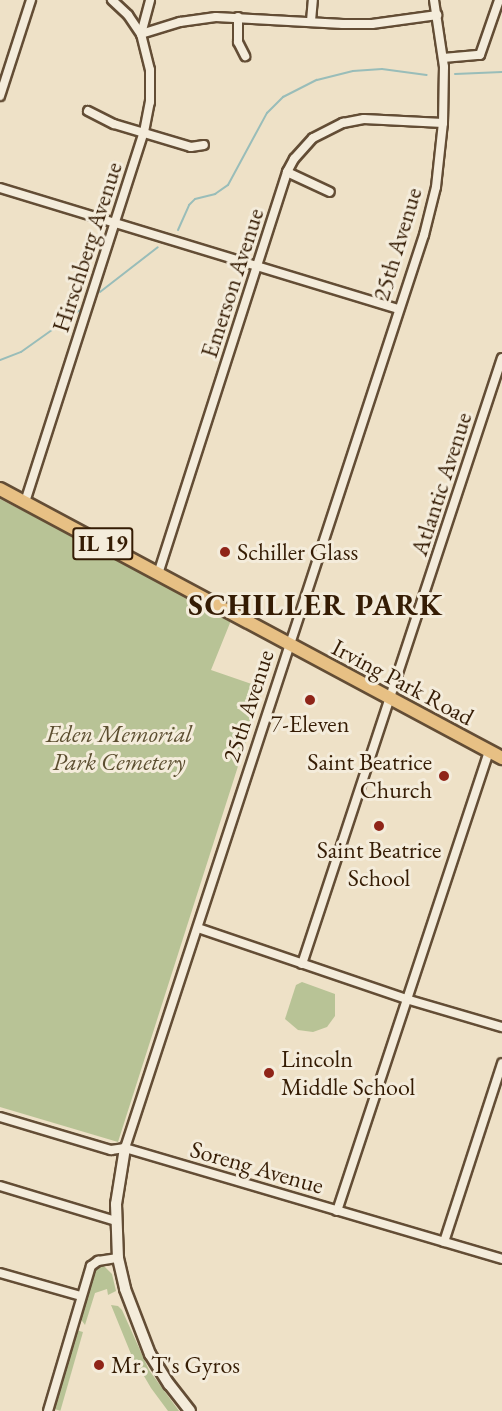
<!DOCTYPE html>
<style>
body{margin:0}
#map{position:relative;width:502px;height:1411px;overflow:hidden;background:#eee1c7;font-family:"EB Garamond",serif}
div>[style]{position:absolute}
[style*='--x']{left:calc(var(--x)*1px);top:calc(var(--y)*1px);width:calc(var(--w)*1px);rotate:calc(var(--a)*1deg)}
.green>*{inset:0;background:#b8c396;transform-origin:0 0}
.stream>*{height:2px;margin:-1px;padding:0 1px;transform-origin:1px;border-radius:1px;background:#99bdb9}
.roads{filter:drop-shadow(2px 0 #634d35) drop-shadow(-2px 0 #634d35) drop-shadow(0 2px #634d35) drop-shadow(0 -2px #634d35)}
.minor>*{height:8px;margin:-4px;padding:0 4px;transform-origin:4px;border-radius:4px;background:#f4ecdb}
.tertiary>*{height:10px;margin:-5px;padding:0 5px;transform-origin:5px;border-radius:5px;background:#f4ecdb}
.primary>*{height:12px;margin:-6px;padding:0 6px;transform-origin:6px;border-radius:6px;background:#e7c084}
.dots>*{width:16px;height:16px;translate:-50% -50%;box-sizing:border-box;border:3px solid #f4ecdb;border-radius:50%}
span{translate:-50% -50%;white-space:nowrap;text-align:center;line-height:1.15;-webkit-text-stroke:6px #f4ecdb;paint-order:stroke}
.shield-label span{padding:2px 4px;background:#f4ecdb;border:2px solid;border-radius:4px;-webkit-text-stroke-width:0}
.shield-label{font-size:22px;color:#351c04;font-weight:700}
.street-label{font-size:24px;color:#351c04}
.poi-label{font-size:24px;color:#351c04}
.left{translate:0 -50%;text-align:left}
.right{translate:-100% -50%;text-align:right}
.park-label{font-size:24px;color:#5c4e30;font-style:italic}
.district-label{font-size:30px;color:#351c04;font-weight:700;letter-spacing:1.5px}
</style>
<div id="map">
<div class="green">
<div style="clip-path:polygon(0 499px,232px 618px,211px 670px,263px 688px,118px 1142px,0 1107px)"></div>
<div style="clip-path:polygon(302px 982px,335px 994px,335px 1016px,327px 1027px,313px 1032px,298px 1030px,285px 1019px,296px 985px)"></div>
<div style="clip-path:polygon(104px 1266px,112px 1274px,116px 1291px,108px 1295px,107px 1289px,95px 1293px,85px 1325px,80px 1318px,90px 1280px,98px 1267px)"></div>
<div style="clip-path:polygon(111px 1305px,118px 1306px,122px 1310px,149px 1370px,179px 1411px,168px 1411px,151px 1388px,131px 1354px)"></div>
<div style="left:83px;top:1332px;width:82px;height:10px;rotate:106deg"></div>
</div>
<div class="stream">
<div style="--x:455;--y:74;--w:47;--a:-2.4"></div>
<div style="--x:178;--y:230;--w:27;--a:-66"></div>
<div style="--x:189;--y:205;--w:8;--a:-45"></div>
<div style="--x:195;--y:199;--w:21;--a:-14"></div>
<div style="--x:215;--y:194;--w:16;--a:-35"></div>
<div style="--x:228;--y:185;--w:82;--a:-61.6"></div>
<div style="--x:267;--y:113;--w:23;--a:-45"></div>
<div style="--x:283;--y:97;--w:38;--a:-27"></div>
<div style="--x:317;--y:80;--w:37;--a:-14"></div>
<div style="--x:353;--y:71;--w:29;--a:-4"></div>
<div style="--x:382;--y:69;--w:45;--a:7.6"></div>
<div style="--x:100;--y:292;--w:73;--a:-37.8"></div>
<div style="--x:0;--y:360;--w:22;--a:-21"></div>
<div style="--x:21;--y:352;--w:72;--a:-35.4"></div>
</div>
<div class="roads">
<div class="minor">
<div style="--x:112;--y:0;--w:22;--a:43"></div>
<div style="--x:128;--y:15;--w:23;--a:56"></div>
<div style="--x:141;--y:34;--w:41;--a:-17.1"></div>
<div style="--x:180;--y:22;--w:36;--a:-8"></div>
<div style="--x:216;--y:17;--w:127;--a:3.2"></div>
<div style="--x:343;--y:24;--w:29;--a:0"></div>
<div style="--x:372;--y:24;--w:66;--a:-7.9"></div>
<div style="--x:238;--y:17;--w:25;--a:90"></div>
<div style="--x:238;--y:42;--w:16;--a:63"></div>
<div style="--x:311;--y:21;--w:21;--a:-85"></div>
<div style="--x:443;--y:58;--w:37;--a:-5"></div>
<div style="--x:480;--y:55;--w:58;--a:-70.9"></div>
<div style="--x:0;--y:96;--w:101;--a:-72.1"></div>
<div style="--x:88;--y:111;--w:29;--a:27"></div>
<div style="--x:114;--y:124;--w:80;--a:16.6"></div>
<div style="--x:191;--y:147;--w:13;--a:-9"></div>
<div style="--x:287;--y:172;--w:47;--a:24.9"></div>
<div style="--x:0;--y:188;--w:417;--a:16.9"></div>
<div style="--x:25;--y:502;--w:389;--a:-72.2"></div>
<div style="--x:144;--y:132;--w:31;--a:-79"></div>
<div style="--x:150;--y:102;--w:32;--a:-90"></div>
<div style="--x:150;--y:70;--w:37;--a:-104"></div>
<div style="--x:141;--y:34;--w:35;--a:-75"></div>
<div style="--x:158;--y:574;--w:422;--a:-72.2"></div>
<div style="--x:287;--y:172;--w:15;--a:-62"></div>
<div style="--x:294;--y:159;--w:28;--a:-48"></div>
<div style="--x:313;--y:138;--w:34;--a:-27"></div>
<div style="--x:343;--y:123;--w:21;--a:-11"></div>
<div style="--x:364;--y:119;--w:79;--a:2.9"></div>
<div style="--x:198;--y:928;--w:220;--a:18.8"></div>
<div style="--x:406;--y:999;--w:100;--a:16.3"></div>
<div style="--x:302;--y:964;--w:638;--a:-71.74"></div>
<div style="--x:0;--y:1117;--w:116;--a:16.6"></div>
<div style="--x:111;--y:1150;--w:14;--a:-8"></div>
<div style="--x:125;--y:1148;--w:393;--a:16.4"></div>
<div style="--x:125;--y:1148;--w:961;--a:-71.87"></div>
<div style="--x:424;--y:235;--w:49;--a:-76"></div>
<div style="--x:436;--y:187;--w:64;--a:-83.8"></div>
<div style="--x:443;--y:123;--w:56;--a:-89"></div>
<div style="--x:444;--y:67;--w:68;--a:-98.5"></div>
<div style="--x:0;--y:1186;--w:121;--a:16.8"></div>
<div style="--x:337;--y:1211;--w:484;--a:-71.7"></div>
<div style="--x:444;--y:1242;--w:188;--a:-72"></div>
<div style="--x:0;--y:1273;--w:84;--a:15.9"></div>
<div style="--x:48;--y:1411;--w:151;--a:-73.5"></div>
<div style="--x:91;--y:1266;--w:9;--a:-36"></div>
<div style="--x:98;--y:1261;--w:20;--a:-9"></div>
</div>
<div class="tertiary">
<div style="--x:125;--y:1148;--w:57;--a:99.1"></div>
<div style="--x:116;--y:1204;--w:54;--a:87.9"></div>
<div style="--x:118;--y:1258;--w:32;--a:77"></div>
<div style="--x:125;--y:1289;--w:70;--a:69"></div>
<div style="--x:150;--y:1354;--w:36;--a:58"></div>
<div style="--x:169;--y:1384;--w:34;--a:52"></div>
</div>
<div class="primary">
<div style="--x:0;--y:489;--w:570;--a:28.18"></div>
</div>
</div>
<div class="dots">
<div style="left:225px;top:552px;background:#8f2418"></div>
<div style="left:310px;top:700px;background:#8f2418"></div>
<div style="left:444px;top:776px;background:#8f2418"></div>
<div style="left:379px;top:826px;background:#8f2418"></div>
<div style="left:269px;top:1073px;background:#8f2418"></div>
<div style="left:99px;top:1365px;background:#8f2418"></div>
</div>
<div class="shield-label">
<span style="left:103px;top:544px">IL 19</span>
</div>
<div class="street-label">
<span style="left:397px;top:244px;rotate:-73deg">25th Avenue</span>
<span style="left:87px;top:247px;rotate:-72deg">Hirschberg Avenue</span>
<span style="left:232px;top:283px;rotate:-72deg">Emerson Avenue</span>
<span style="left:441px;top:484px;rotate:-72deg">Atlantic Avenue</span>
<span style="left:403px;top:682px;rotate:28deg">Irving Park Road</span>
<span style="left:248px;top:706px;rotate:-72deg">25th Avenue</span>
<span style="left:257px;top:1167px;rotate:16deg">Soreng Avenue</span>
</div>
<div class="poi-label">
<span class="left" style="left:237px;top:552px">Schiller Glass</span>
<span style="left:310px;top:724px">7-Eleven</span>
<span class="right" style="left:432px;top:776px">Saint Beatrice<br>Church</span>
<span style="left:379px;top:864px">Saint Beatrice<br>School</span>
<span class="left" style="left:281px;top:1073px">Lincoln<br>Middle School</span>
<span class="left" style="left:111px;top:1365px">Mr. T's Gyros</span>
</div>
<div class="park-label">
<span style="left:119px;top:748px">Eden Memorial<br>Park Cemetery</span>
</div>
<div class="district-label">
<span style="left:316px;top:605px">SCHILLER PARK</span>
</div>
</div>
